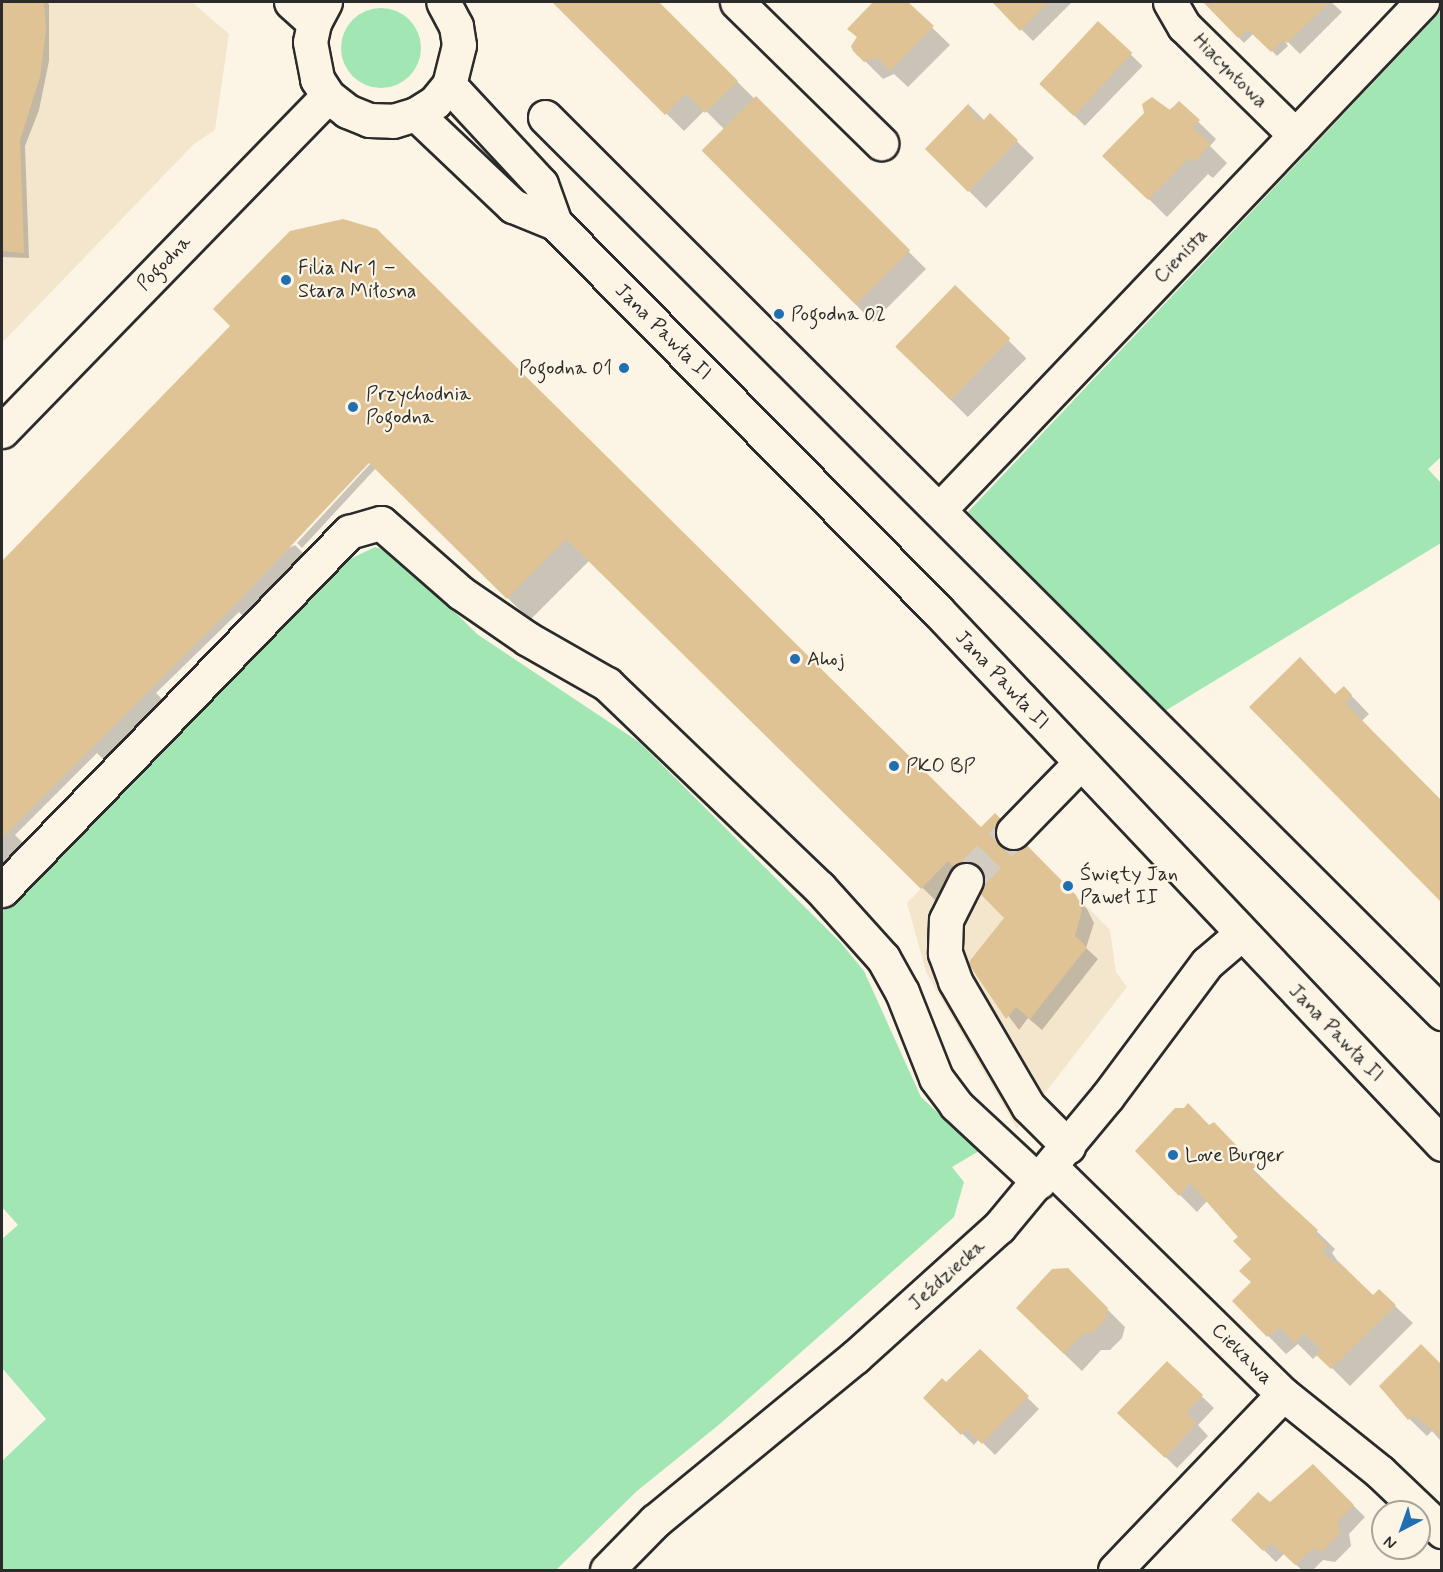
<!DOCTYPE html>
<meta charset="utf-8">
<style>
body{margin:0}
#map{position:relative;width:1443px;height:1572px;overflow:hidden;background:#fcf5e5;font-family:Mynerve,sans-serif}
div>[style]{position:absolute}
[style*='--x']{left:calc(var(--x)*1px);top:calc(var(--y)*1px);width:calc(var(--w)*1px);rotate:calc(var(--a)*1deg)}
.built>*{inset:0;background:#f4e6cd}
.green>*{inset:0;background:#a2e7b3}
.round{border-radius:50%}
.shadow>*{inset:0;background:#0003;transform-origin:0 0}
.building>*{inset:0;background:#e0c394;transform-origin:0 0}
.minor-tunnel>*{height:33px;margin-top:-16.5px;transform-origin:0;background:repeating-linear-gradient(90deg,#d2cdc0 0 33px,transparent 0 49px)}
.roads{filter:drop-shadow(2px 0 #2b2b2b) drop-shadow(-2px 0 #2b2b2b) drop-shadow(0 2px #2b2b2b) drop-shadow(0 -2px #2b2b2b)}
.minor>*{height:33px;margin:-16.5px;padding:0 16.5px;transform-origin:16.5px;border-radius:16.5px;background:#fcf5e5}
.dots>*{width:16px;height:16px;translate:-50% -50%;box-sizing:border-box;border:3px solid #fcf5e5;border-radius:50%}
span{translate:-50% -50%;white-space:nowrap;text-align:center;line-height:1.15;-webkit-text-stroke:4.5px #fcf5e5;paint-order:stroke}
.street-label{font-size:20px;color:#2b2b2b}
.poi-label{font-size:20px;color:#2b2b2b}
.left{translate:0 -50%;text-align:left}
.right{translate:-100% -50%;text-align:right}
.frame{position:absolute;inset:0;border:3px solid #2b2b2b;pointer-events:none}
.north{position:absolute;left:1371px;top:1500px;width:60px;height:60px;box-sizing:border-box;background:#fcf5e5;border:2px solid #a8a49b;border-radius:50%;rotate:221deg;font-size:16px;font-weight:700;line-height:24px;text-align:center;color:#2b2b2b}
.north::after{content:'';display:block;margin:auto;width:21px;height:27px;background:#1f6fb2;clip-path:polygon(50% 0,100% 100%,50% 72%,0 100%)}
</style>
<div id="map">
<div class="built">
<div style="clip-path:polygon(2px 2px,192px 2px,229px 34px,215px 130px,194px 144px,2px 343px)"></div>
<div style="clip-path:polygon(1019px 838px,1110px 930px,1116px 972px,1127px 987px,1017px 1129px,926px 972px,907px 903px,948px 861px)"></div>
</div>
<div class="green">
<div class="round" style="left:341px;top:8px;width:80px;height:80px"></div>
<div style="clip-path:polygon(1441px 11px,1442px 456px,1428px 469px,1441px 483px,1441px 543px,1165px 711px,968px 512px)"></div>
<div style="clip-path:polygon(375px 547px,395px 553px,477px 634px,639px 742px,841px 943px,864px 971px,921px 1097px,979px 1151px,952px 1167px,964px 1182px,954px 1217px,721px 1423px,637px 1491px,556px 1570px,2px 1570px,2px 1461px,46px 1419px,2px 1368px,2px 1239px,18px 1225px,2px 1207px,2px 912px,350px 559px)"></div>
</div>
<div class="shadow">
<div style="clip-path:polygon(2px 2px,48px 2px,49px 5px,49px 61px,39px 110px,25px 146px,29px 258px,2px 257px)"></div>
<div style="clip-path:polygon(554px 2px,657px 2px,926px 269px,873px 322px,704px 151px,725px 130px,705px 110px,684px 131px)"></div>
<div style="clip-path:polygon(875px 2px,906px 2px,950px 45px,908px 87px,894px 74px,883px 79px,854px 50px,858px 38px,849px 29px)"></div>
<div style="clip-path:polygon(994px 2px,1072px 2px,1033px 41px)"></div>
<div style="clip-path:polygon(1205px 2px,1331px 2px,1342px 12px,1300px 54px,1280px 34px,1288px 46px,1277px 56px,1254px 33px,1244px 43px)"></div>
<div style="left:1098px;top:23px;width:62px;height:83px;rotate:44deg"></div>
<div style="clip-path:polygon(1179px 103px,1216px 139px,1210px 146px,1227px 163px,1213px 178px,1208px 174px,1167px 217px,1104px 155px)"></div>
<div style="clip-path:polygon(969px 105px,985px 121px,990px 115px,1034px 158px,986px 208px,927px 149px)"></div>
<div style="clip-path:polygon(291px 232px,981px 829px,995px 815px,1087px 909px,1094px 923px,1086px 948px,1098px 959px,1042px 1030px,1028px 1018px,1019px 1030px,970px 964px,1006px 918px,966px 878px,940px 905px,590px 560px,530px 620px,376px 468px,302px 548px,297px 543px,371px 463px,369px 461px,289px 548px,295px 545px,312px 562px,251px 624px,239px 612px,156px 693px,168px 705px,109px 765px,97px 753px,15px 835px,27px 847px,2px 873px,2px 563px,231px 326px)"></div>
<div style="left:955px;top:287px;width:101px;height:83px;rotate:45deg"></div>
<div style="left:1344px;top:688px;width:36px;height:11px;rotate:46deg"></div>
<div style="clip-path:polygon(1210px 1127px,1335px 1249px,1332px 1253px,1342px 1267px,1373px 1297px,1379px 1291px,1413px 1323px,1350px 1386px,1318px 1354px,1313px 1359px,1298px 1344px,1286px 1354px,1234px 1301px,1252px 1282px,1253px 1259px,1241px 1237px,1208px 1200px,1197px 1212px,1180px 1195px)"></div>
<div style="clip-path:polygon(1107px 1309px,1125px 1327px,1122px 1338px,1110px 1350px,1101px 1350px,1082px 1371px,1035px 1326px)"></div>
<div style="clip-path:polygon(1421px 1346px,1442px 1366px,1440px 1440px,1432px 1431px,1427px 1436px,1395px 1405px)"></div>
<div style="clip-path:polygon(980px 1352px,1039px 1409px,995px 1455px,979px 1439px,974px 1445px,925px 1398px,946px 1384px)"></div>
<div style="clip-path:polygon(1167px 1363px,1214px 1408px,1198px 1425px,1208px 1436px,1177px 1468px,1131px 1424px)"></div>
<div style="clip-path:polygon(1313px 1466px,1365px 1517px,1349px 1534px,1351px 1546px,1335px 1562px,1323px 1560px,1313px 1570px,1302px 1570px,1284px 1554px,1276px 1562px,1233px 1520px,1270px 1504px)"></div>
</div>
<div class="building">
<div style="clip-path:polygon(2px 2px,44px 2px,46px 30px,40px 77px,20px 140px,24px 253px,2px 251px)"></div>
<div style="clip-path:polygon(552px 2px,659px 2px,738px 81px,705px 113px,686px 93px,665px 115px)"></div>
<div style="clip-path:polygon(873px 2px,908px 2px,934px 26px,890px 71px,876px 57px,864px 62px,853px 51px,851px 46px,857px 37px,847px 29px)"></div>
<div style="clip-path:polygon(992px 2px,1049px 2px,1020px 31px)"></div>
<div style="clip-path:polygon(1203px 2px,1330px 2px,1287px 43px,1283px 40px,1271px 52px,1247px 29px,1238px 38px)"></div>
<div style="left:1098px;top:21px;width:47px;height:86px;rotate:43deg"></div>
<div style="left:756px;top:96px;width:218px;height:77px;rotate:45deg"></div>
<div style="clip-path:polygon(1152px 97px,1170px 110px,1179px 101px,1200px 120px,1193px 128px,1211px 144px,1194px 162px,1189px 158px,1148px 200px,1102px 156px,1144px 113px,1142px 104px)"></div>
<div style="clip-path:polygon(969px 103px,968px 108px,982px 122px,990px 113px,1018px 140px,968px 192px,925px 149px)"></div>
<div style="clip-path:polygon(343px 219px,377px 229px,981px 827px,995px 813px,1076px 895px,1082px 910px,1075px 936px,1087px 947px,1030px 1019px,1016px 1007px,1006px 1019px,968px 963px,1004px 918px,948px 861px,921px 889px,566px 539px,507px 599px,369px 463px,232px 608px,2px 838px,2px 561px,230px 326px,213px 309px,290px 231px)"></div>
<div style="left:955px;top:285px;width:77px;height:86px;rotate:44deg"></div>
<div style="clip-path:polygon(1300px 657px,1335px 694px,1344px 686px,1352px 695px,1345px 703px,1442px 801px,1442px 903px,1249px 707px)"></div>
<div style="clip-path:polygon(1188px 1103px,1209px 1125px,1214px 1122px,1256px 1166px,1252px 1170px,1318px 1230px,1315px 1234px,1328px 1246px,1322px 1251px,1335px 1264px,1338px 1261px,1373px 1295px,1379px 1289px,1396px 1305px,1331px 1369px,1316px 1355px,1321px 1350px,1304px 1333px,1294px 1343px,1280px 1327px,1267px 1337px,1232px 1301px,1251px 1282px,1239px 1271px,1251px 1259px,1233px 1241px,1238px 1237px,1190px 1183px,1179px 1196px,1135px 1151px,1175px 1108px,1184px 1108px)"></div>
<div style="clip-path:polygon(1068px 1268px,1108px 1308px,1105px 1321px,1092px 1333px,1084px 1333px,1064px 1354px,1016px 1308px,1052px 1269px)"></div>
<div style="clip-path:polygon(1421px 1344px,1441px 1364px,1438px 1367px,1442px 1370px,1442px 1437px,1413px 1415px,1408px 1420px,1379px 1386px)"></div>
<div style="clip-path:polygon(980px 1349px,1029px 1396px,982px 1444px,966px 1429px,961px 1435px,923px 1398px,942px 1378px,946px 1382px)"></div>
<div style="clip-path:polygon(1167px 1361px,1203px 1395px,1186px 1413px,1197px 1423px,1165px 1458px,1117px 1413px)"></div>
<div style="clip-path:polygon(1313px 1464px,1354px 1505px,1337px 1522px,1340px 1533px,1323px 1551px,1311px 1549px,1295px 1565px,1272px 1543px,1263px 1551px,1231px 1520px,1258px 1492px,1270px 1502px)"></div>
</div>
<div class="minor-tunnel">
<div style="--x:966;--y:880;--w:67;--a:-45.6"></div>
</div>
<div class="roads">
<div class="minor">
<div style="--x:291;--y:2;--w:31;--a:42"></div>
<div style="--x:325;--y:2;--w:24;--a:118"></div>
<div style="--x:314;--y:23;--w:19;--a:102"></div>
<div style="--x:310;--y:42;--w:38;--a:79"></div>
<div style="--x:317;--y:79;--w:20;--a:57"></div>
<div style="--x:328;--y:96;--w:24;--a:38"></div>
<div style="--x:347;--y:111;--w:24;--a:22"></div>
<div style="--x:369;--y:120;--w:24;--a:2"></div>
<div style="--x:393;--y:121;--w:24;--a:-17"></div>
<div style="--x:416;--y:114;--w:22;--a:-32"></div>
<div style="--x:435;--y:102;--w:22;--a:-51"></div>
<div style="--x:449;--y:85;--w:41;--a:-76"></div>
<div style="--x:459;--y:45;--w:19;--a:-99"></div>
<div style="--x:456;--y:26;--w:27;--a:-118"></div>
<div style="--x:737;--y:2;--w:202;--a:44.4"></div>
<div style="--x:1170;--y:2;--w:28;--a:60"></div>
<div style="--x:1184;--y:26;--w:156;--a:44.5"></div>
<div style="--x:449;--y:85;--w:135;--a:47.1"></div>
<div style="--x:541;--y:184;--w:41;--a:70.3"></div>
<div style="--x:416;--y:114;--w:134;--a:43.5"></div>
<div style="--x:513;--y:206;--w:45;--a:22"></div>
<div style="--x:555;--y:223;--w:544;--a:45.37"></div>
<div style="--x:937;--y:610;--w:735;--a:46.6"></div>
<div style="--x:545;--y:117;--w:1268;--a:44.97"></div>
<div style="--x:2;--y:431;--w:467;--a:-45.8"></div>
<div style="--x:939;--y:510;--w:701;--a:-46.45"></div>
<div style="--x:1013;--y:832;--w:96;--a:-45.8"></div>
<div style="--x:966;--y:880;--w:45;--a:116.6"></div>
<div style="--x:946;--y:920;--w:33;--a:92"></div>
<div style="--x:945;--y:953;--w:30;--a:70"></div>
<div style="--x:955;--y:981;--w:145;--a:59.7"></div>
<div style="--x:1028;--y:1106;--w:57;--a:45"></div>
<div style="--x:2;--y:890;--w:499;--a:-45.9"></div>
<div style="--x:349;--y:532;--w:33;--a:-16"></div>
<div style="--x:381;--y:523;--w:106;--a:41.2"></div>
<div style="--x:461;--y:593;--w:81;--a:34.5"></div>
<div style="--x:528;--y:639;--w:91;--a:29.7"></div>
<div style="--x:607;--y:684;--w:294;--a:43.8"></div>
<div style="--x:819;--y:887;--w:96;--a:48"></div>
<div style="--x:883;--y:958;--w:39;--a:61"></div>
<div style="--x:902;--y:992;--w:92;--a:68.4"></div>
<div style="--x:936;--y:1078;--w:34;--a:53"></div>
<div style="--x:956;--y:1105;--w:113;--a:42.9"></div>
<div style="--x:1051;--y:1167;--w:325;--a:44.4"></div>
<div style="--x:1283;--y:1394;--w:124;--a:38.8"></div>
<div style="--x:1380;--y:1472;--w:86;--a:43.6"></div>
<div style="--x:607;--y:1570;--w:69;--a:-45.6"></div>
<div style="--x:655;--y:1521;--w:259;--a:-39.4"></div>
<div style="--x:855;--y:1357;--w:194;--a:-42.1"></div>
<div style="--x:999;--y:1227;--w:169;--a:-50.3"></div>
<div style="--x:1107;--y:1097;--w:167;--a:-53.3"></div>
<div style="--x:1207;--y:963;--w:45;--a:-40.5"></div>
<div style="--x:1115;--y:1570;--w:243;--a:-46.3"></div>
</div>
</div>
<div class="dots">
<div style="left:286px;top:280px;background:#1f6fb2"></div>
<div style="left:779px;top:314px;background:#1f6fb2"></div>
<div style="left:624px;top:368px;background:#1f6fb2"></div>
<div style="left:353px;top:407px;background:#1f6fb2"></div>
<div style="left:795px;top:659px;background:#1f6fb2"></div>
<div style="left:894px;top:766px;background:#1f6fb2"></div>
<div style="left:1068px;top:886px;background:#1f6fb2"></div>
<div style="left:1173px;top:1155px;background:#1f6fb2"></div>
</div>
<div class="street-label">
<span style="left:1230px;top:71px;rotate:45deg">Hiacyntowa</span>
<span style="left:1181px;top:256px;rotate:-46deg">Cienista</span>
<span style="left:164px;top:263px;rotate:-46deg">Pogodna</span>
<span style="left:663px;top:332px;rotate:45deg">Jana Pawła II</span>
<span style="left:1002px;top:680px;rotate:47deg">Jana Pawła II</span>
<span style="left:1336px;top:1033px;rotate:46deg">Jana Pawła II</span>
<span style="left:947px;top:1275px;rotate:-42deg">Jeździecka</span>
<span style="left:1242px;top:1354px;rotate:45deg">Ciekawa</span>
</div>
<div class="poi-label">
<span class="left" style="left:298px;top:280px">Filia Nr 1 –<br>Stara Miłosna</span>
<span class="left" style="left:791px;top:314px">Pogodna 02</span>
<span class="right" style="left:612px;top:368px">Pogodna 01</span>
<span class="left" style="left:366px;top:406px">Przychodnia<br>Pogodna</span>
<span class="left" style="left:807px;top:659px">Ahoj</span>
<span class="left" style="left:906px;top:766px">PKO BP</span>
<span class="left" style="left:1080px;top:886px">Święty Jan<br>Paweł II</span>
<span class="left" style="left:1185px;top:1155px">Love Burger</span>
</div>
<div class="frame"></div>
<div class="north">N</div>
</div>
